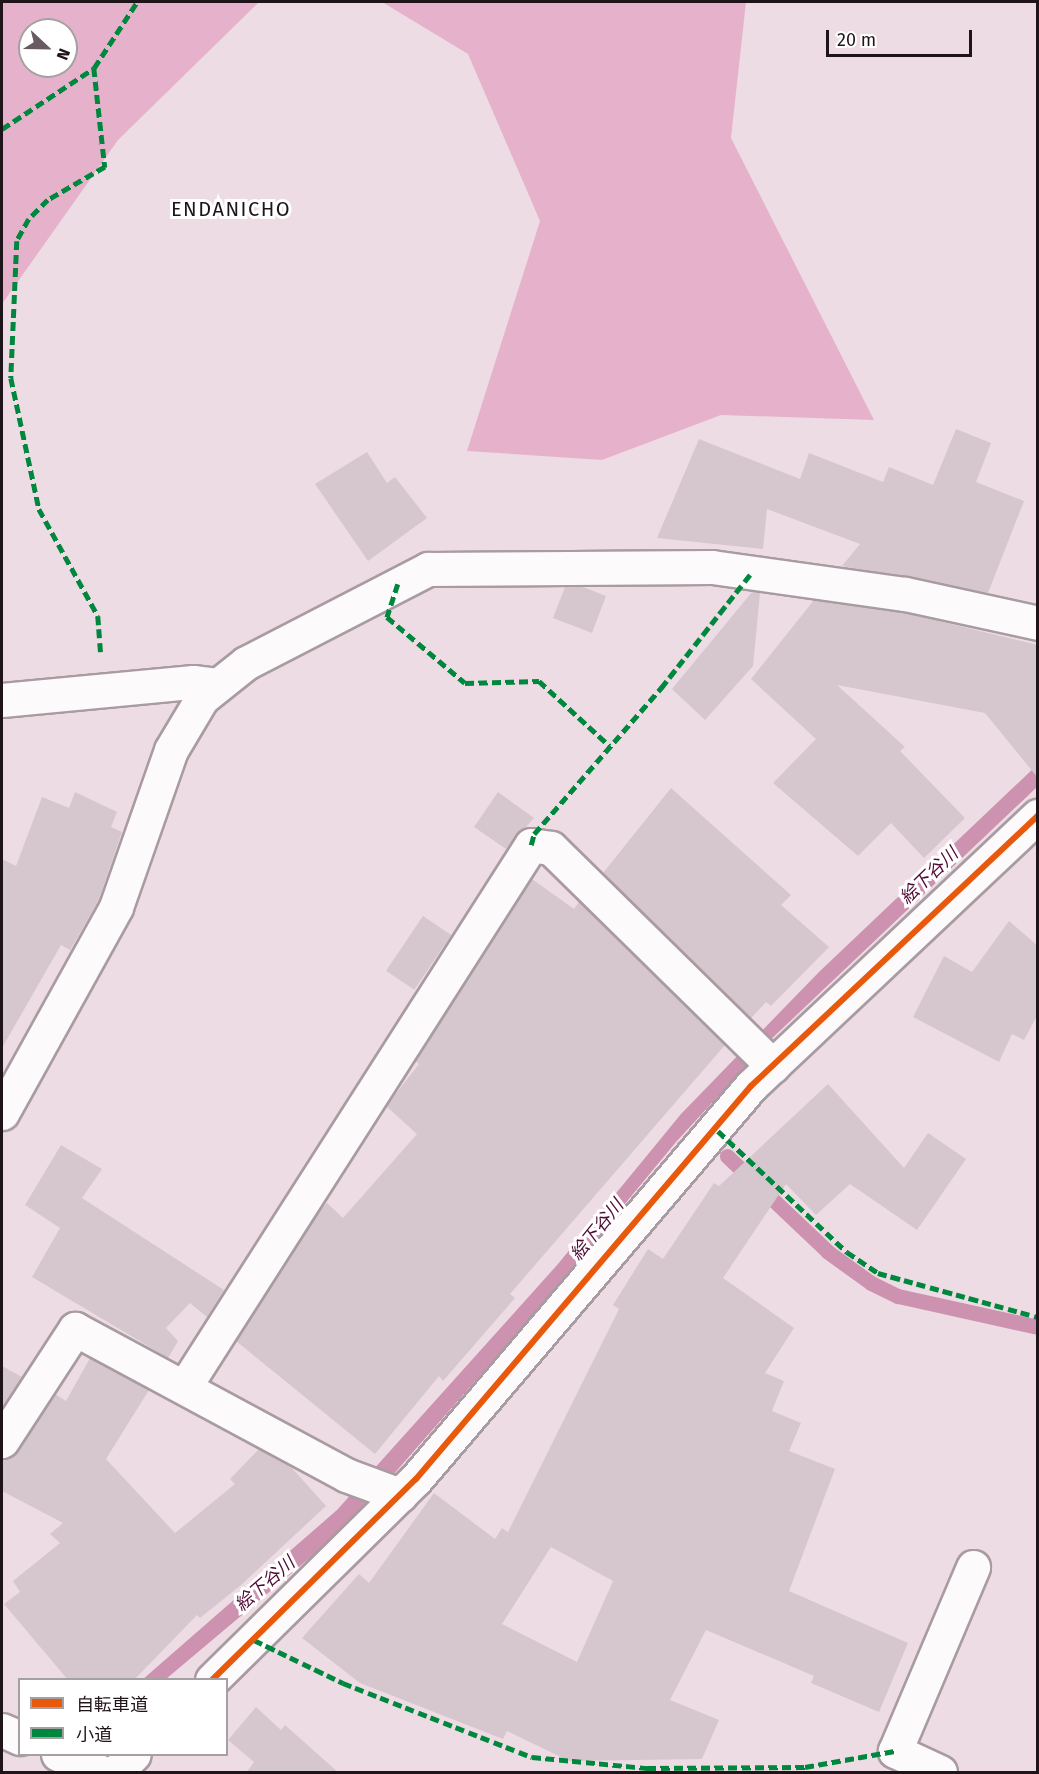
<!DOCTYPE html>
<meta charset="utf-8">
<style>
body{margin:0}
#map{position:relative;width:1039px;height:1774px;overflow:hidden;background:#eedce4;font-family:"Fira Sans","Noto Sans JP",sans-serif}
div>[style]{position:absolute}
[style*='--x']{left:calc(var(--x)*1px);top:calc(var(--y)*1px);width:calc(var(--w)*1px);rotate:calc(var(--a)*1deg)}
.forest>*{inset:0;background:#e6b2cb}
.water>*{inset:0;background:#cc92af}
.stream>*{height:15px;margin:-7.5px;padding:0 7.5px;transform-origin:7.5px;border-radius:7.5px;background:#cc92af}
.building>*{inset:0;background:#d5c7cd;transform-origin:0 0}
.roads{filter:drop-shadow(2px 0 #a89ba1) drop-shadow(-2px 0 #a89ba1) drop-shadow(0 2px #a89ba1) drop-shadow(0 -2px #a89ba1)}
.minor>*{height:33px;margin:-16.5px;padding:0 16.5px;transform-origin:16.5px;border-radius:16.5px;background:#fcfafb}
.quiet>*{height:4.5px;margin-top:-2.25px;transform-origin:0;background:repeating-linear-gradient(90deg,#00873e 0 9px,transparent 0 13.5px)}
.cycleway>*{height:6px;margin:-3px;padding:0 3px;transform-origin:3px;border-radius:3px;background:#e8590c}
span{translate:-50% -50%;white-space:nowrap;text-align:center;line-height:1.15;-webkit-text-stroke:6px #fff;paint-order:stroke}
.water-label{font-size:18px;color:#4f0833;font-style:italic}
.quarter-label{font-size:20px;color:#1f1419;letter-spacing:1.5px}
.frame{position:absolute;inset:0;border:3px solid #1f1419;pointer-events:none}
.legend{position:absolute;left:18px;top:1678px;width:210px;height:78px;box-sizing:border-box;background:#fff;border:2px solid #a5a1a3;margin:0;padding:8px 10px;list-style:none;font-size:18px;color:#1f1419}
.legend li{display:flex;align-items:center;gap:12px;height:30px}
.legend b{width:30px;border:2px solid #a5a1a3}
.north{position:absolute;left:18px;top:18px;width:60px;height:60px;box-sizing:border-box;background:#fff;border:2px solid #a5a1a3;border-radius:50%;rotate:112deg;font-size:16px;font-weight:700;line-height:24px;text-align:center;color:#1f1419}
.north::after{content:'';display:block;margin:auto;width:21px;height:27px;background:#675a60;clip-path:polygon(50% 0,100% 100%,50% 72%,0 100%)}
.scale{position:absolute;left:826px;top:30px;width:146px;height:27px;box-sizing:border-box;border:3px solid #1f1419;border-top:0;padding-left:8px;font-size:18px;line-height:21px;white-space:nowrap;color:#1f1419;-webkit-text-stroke:4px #fff;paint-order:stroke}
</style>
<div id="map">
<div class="forest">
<div style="clip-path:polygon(evenodd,2px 2px,259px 2px,118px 140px,2px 304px,2px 2px,30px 30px,66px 30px,66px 66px,30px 66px,30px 30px)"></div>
<div style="clip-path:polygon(382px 2px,746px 2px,731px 138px,874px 420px,721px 415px,602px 460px,467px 451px,540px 221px,468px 54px)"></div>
</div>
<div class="water">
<div style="clip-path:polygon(1037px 765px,1037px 787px,766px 1044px,676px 1142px,533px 1315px,350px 1524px,166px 1679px,142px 1680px,337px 1510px,558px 1264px,681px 1114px,819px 972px)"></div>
</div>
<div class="stream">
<div style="--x:727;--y:1156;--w:139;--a:43.5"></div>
<div style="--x:828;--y:1252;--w:53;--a:35.8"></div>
<div style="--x:871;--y:1283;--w:30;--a:26"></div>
<div style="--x:898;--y:1296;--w:143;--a:12.5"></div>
</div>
<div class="building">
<div style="clip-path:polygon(956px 429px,991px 443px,976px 482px,1024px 501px,988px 593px,842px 566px,860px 544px,767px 509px,763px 549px,657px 538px,699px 439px,800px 479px,809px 453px,883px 482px,889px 467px,933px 485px)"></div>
<div style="clip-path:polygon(367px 452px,387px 483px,395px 477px,427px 518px,368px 561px,315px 484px)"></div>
<div style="clip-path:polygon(565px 587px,583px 587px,606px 596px,592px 633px,553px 618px)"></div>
<div style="clip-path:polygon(752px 592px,760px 593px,753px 666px,705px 720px,672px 689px)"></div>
<div style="clip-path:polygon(814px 600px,902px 612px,1038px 645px,1038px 778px,985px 713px,837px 685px,905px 747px,900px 751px,965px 818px,924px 858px,891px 823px,858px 856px,773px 783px,816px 739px,751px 679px)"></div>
<div style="clip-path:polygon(671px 788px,791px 895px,781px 905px,829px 947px,771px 1006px,766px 1002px,751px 1018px,603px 873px)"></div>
<div style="clip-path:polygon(75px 792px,117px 812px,111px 827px,122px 832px,99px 899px,81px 931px,70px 950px,61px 945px,2px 1048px,2px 859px,16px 866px,42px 797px,69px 808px)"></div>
<div style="clip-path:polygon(498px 792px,534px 818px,506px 849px,474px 827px)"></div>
<div style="clip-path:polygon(532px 879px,574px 909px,579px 902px,725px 1045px,510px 1294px,515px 1298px,443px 1381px,439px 1376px,375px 1454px,236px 1341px,317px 1214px,327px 1203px,343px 1218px,417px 1134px,386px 1106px,419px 1064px,415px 1061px)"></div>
<div style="left:423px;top:916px;width:34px;height:66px;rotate:34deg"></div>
<div style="clip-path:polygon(1009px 921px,1038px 946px,1038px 1014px,1024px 1040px,1012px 1034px,999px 1062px,913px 1017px,944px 956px,972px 972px)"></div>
<div style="clip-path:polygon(evenodd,828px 1084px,904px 1168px,928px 1133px,966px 1159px,917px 1230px,850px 1184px,816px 1215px,786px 1184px,723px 1278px,794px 1328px,765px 1373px,784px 1381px,772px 1411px,801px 1423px,789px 1451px,835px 1469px,789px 1591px,908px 1643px,879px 1712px,811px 1683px,814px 1676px,706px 1630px,670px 1700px,719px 1720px,702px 1759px,569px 1761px,507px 1731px,503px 1739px,360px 1683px,302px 1638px,359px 1574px,369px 1583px,434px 1493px,495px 1539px,502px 1528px,508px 1532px,619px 1309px,613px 1305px,648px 1249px,663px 1259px,714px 1183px,719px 1186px,828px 1084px,551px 1547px,613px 1581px,577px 1662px,502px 1624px,551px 1547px)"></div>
<div style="clip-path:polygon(61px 1145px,102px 1169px,82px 1198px,224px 1290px,207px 1317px,190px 1303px,166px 1328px,178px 1341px,168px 1358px,32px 1277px,60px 1228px,25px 1205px)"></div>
<div style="clip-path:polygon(90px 1358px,149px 1390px,106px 1459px,175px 1533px,235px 1484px,230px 1479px,259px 1449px,291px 1467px,326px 1506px,241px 1585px,200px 1618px,197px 1615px,134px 1680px,68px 1680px,4px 1604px,20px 1592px,13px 1581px,60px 1543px,50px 1534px,63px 1523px,2px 1491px,2px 1460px,18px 1451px,55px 1394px,66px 1401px)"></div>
<div style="clip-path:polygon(2px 1366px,22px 1377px,2px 1407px)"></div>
<div style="clip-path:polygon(256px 1707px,281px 1730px,285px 1725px,339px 1773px,246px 1773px,254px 1762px,228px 1740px)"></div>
</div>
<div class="roads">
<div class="minor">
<div style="--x:2;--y:700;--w:192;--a:-5.4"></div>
<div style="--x:193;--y:682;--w:24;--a:7"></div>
<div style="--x:2;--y:1113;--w:235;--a:-61"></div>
<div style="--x:116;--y:907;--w:166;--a:-70.7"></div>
<div style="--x:171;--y:750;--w:61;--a:-59.2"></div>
<div style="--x:202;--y:698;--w:56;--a:-38.5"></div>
<div style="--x:246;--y:663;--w:205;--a:-27.3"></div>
<div style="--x:428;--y:569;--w:284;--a:-0.4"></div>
<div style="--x:712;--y:567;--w:195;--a:8"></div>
<div style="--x:905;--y:594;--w:136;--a:12.3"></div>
<div style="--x:185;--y:1386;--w:642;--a:-57.4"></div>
<div style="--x:531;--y:845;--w:20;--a:9"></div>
<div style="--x:551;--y:848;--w:311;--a:44.5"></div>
<div style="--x:2;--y:1441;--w:134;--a:-56.9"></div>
<div style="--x:75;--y:1329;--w:308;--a:28.3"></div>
<div style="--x:346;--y:1475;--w:58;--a:20.3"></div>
<div style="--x:212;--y:1680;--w:286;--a:-44.6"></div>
<div style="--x:416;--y:1479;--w:516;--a:-49.56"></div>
<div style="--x:751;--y:1086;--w:394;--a:-43.3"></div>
<div style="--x:2;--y:1730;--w:20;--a:24"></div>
<div style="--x:58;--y:1754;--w:47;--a:22.7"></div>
<div style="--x:116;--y:1772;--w:25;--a:-45"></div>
<div style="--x:940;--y:1772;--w:50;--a:-155"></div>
<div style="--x:895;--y:1751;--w:200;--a:-67"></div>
</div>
</div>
<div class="quiet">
<div style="--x:94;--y:68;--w:100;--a:83.7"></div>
<div style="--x:105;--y:167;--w:66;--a:149.9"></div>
<div style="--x:48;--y:200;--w:27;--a:135"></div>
<div style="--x:29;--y:219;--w:25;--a:119"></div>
<div style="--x:17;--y:241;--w:137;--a:92.5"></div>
<div style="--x:11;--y:378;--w:134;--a:77.9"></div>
<div style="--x:39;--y:509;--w:122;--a:61.1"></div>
<div style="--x:98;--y:616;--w:40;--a:85.7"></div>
<div style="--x:2;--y:129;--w:110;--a:-33.5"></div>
<div style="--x:94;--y:68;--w:79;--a:-56.9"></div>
<div style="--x:398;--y:584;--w:35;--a:108"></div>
<div style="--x:387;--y:617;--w:102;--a:40.2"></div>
<div style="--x:465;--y:683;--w:74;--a:-1.5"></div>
<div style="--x:539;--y:681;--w:96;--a:42.5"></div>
<div style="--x:531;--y:845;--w:11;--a:-75"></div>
<div style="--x:534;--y:834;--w:194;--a:-49"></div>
<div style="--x:661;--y:688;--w:147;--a:-51.9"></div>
<div style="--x:718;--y:1131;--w:177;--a:43.2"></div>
<div style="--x:847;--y:1252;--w:37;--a:34"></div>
<div style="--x:878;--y:1273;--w:166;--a:15.4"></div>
<div style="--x:254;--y:1640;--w:99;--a:25.8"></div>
<div style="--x:343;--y:1683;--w:203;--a:21.4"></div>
<div style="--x:532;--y:1757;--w:116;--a:5.5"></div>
<div style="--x:647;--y:1768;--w:158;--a:-0.4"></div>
<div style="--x:805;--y:1767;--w:91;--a:-10.1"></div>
</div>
<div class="cycleway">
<div style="--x:212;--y:1680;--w:286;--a:-44.6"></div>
<div style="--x:416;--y:1479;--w:516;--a:-49.56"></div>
<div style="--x:751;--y:1086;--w:394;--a:-43.3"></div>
</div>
<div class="water-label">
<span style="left:929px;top:876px;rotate:-44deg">絵下谷川</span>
<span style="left:597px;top:1230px;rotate:-51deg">絵下谷川</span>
<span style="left:265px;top:1584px;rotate:-41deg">絵下谷川</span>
</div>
<div class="quarter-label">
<span style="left:231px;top:209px">ENDANICHO</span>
</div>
<div class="frame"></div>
<ul class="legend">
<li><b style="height:8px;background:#e8590c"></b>自転車道</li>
<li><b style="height:8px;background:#00873e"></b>小道</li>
</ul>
<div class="north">N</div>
<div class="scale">20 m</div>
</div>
